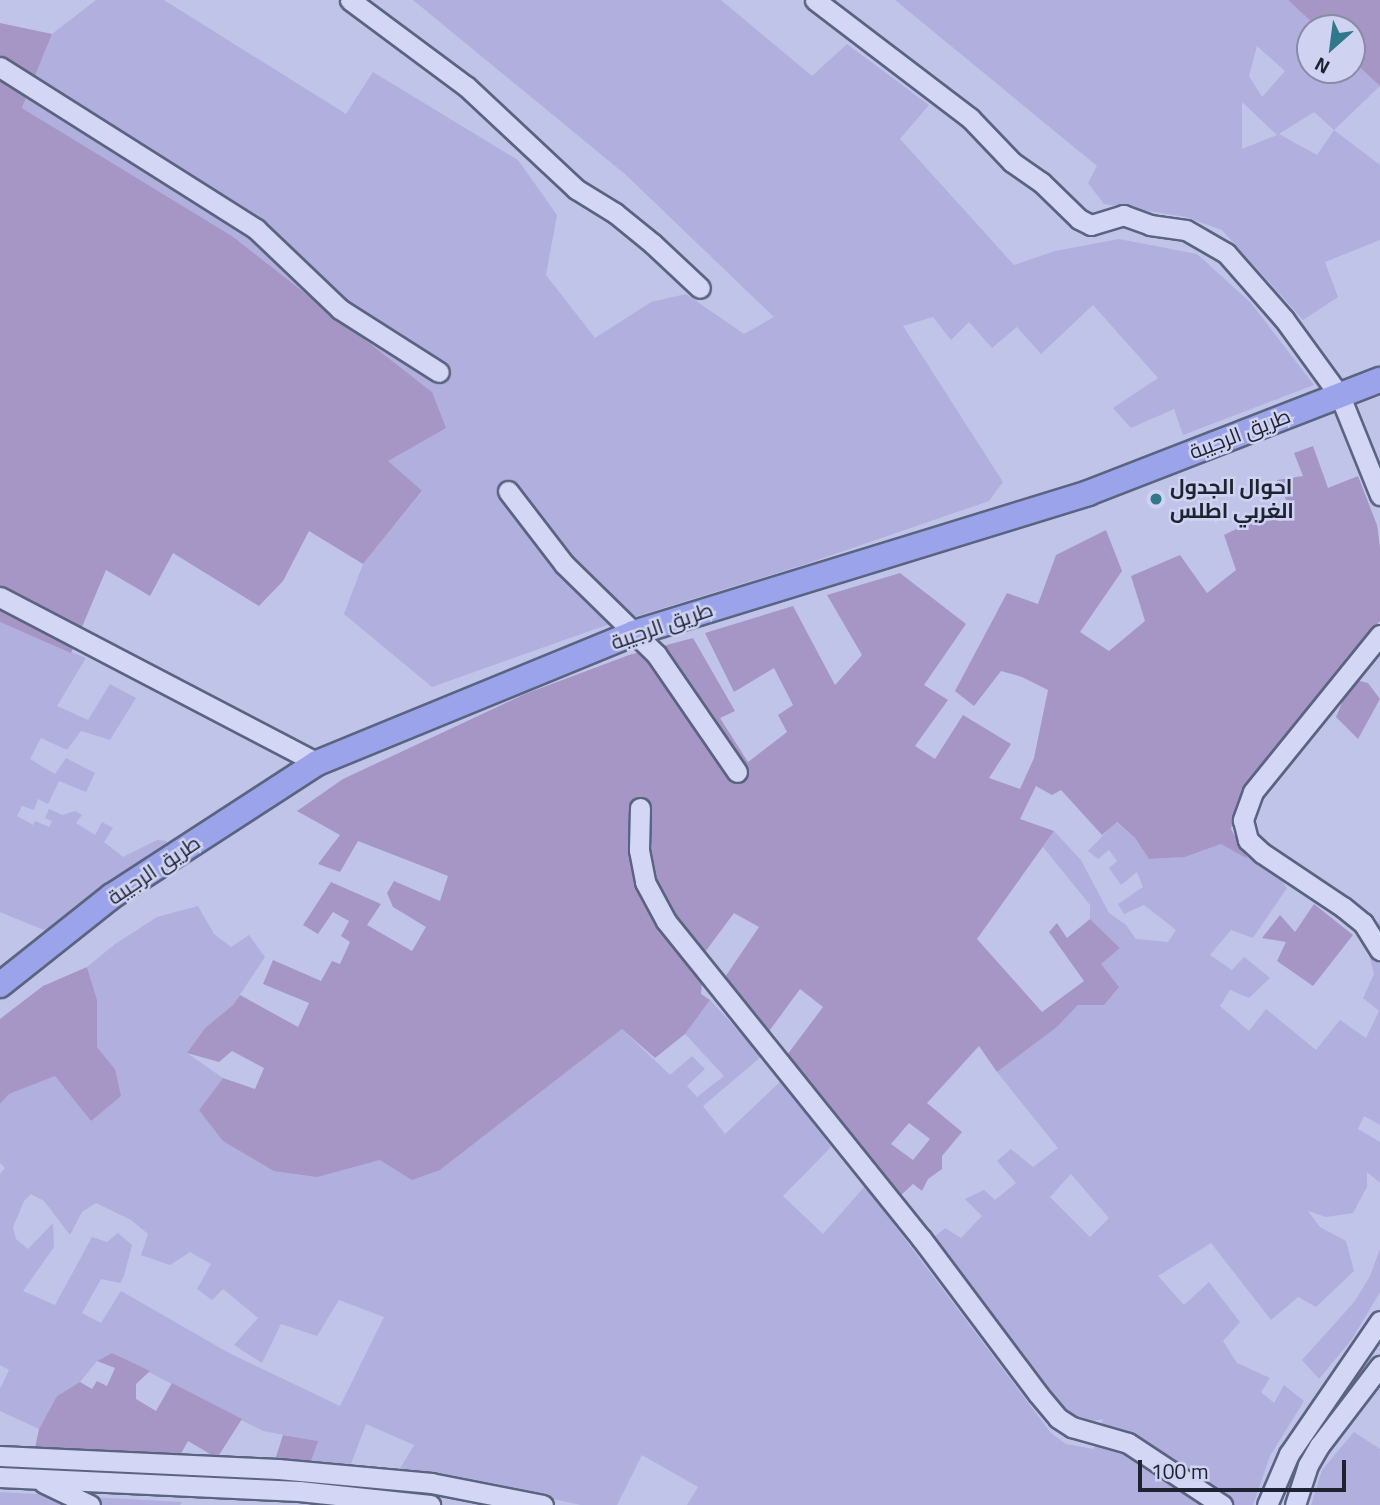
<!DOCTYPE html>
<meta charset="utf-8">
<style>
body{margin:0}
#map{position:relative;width:1380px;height:1505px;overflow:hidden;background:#c1c4e9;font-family:Georgia,Cairo,serif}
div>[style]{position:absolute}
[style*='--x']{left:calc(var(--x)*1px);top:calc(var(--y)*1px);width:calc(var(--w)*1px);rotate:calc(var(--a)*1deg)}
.farmland>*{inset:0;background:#b1afde}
.green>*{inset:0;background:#a596c6}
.roads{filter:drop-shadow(2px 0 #5a6480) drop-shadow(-2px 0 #5a6480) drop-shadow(0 2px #5a6480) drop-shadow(0 -2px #5a6480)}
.minor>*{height:19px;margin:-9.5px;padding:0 9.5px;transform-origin:9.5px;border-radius:9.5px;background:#d3d6f5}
.major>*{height:24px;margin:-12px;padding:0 12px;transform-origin:12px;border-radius:12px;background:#9ba4ea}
.dots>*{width:19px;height:19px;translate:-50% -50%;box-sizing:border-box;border:4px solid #cfd2f1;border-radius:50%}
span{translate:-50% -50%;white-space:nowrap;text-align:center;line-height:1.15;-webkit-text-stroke:5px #cfd2f1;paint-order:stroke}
.street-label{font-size:21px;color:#1d2331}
.poi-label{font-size:21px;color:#1d2331;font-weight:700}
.left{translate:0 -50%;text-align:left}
.north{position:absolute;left:1296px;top:14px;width:70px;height:70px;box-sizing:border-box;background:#cfd2f1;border:2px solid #888ca4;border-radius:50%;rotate:208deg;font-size:19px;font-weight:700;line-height:28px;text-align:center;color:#1d2331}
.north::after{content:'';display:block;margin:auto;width:24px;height:32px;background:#30788a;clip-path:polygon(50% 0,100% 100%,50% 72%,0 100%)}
.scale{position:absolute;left:1138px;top:1460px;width:208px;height:32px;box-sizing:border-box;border:4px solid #1d2331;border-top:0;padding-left:9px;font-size:21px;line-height:24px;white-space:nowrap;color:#1d2331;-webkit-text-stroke:5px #cfd2f1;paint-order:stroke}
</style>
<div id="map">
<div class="farmland">
<div style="clip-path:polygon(96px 0,164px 0,346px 114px,373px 72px,518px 160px,557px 215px,546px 275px,595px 338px,651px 302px,686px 294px,744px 334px,774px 317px,626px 175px,413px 0,721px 0,812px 76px,847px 44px,929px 105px,900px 139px,1014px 265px,1055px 251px,1119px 239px,1197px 254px,1251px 303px,1314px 385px,1183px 435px,1174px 409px,1131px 428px,1113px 408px,1158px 378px,1093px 305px,1041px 354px,1017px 327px,992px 348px,969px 322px,951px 340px,933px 317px,903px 326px,1003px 482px,989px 501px,803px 565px,598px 628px,432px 687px,344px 614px,363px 564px,422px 492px,387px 461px,432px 392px,232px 236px,22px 108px,52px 34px)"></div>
<div style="clip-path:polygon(evenodd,895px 0,1288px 0,1318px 28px,1310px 28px,1310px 70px,1352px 70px,1352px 60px,1380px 86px,1334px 130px,1380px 165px,1380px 240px,1325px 262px,1338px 297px,1303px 320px,1222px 230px,1186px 217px,1104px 204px,1088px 183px,1097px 166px,895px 0,1257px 46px,1285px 71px,1262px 97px,1249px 76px,1257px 46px,895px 0,1242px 103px,1243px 103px,1277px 135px,1242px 149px,1242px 103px,895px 0,1314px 112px,1334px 130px,1317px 155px,1279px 134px,1314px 112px)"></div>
<div style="clip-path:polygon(0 622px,86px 658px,57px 706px,88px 720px,110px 684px,136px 698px,110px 740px,81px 731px,67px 750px,41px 738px,30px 759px,55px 774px,66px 758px,95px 773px,86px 792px,59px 781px,48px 804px,38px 799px,34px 810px,22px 806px,17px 816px,33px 825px,35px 821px,49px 827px,52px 821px,45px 818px,49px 809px,62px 815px,75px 811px,82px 815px,76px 823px,95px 835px,102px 822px,113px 828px,104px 842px,123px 857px,157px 840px,167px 841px,164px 858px,56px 935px,0 912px)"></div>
<div style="clip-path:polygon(evenodd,1116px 822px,1135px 838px,1149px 859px,1185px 857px,1221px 844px,1274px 871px,1287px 888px,1253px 938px,1231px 930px,1210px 955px,1232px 970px,1244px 957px,1270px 978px,1249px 998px,1230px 990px,1220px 1006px,1249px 1031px,1266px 1009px,1316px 1050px,1340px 1020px,1366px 1038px,1379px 1011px,1363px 998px,1374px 974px,1369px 954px,1380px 918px,1380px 1125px,1364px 1116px,1358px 1129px,1380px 1142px,1380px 1183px,1367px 1172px,1367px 1187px,1353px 1213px,1326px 1217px,1308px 1211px,1320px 1227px,1346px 1241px,1354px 1271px,1316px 1307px,1298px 1297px,1271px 1320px,1211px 1243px,1158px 1276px,1184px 1305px,1209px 1282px,1240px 1322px,1223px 1341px,1237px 1363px,1270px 1378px,1261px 1392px,1274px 1403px,1284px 1385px,1304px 1401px,1270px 1456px,1253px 1505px,687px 1505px,698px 1487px,642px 1455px,617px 1505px,581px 1505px,441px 1475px,398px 1472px,414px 1445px,366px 1424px,351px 1464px,311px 1461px,317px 1441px,263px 1431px,112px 1353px,97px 1361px,80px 1382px,57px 1396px,39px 1429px,0 1411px,0 1389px,9px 1370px,0 1365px,0 1174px,5px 1168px,0 1163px,0 1104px,9px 1094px,56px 1075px,91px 1121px,115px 1069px,97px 1047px,97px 1000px,87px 967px,115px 944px,157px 917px,198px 906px,214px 934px,231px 947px,249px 935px,265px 957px,233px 1005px,205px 1028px,187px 1053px,223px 1078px,199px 1110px,317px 1176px,380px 1160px,440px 1170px,622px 1029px,670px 1075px,692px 1056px,705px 1069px,687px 1086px,697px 1097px,724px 1076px,685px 1034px,710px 1000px,762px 1056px,703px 1106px,725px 1134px,781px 1081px,831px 1147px,783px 1196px,823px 1234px,865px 1186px,1051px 1433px,1066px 1444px,1094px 1449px,1103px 1419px,1083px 1423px,1062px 1412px,932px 1239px,945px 1228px,961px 1238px,982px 1216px,965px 1199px,984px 1190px,995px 1200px,1016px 1183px,997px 1161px,1011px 1149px,1033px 1167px,1058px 1148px,997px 1072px,1057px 1027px,1078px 1005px,1104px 1005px,1100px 964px,1120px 948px,1090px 919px,1090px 905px,1043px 847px,1054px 831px,1081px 860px,1109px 913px,1126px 925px,1136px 939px,1168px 942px,1176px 930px,1144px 905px,1124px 914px,1118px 904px,1143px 887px,1137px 872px,1121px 885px,1109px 868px,1117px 861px,1109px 850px,1098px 859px,1088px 851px,1116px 822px,1071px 1174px,1109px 1218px,1090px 1237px,1050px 1197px,1071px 1174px,1116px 822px,31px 1194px,44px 1201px,70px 1235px,82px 1212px,96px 1203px,131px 1220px,148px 1234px,141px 1255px,170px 1265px,190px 1252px,211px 1264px,197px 1289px,212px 1300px,223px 1289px,258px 1318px,234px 1345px,262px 1363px,281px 1324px,317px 1336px,339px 1300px,384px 1317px,340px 1406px,229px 1353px,121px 1291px,101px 1323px,82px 1313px,101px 1279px,120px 1283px,124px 1276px,132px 1245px,118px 1233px,107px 1242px,92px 1237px,55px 1305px,23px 1291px,54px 1247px,53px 1223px,28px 1249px,16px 1239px,13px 1227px,24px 1201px,31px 1194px)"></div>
<div style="clip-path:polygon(1380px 1249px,1380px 1292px,1352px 1339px,1319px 1379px,1302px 1360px,1355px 1301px,1370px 1276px)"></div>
<div style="clip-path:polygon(1354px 1432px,1380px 1449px,1380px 1505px,1311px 1505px,1322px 1470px)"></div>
<div style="clip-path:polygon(0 1492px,182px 1502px,180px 1505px,0 1505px)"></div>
</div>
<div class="green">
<div style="clip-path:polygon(1288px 0,1380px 0,1380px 86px,1352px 60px,1352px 28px,1318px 28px)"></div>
<div style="clip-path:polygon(0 23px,52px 34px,22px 108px,232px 236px,432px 392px,446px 428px,388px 461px,422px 491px,363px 564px,309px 531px,283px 581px,259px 606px,173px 553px,150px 596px,106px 570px,71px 653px,0 622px)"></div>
<div style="clip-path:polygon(evenodd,1313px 446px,1328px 488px,1358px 476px,1377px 525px,1380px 547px,1380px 621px,1262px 766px,1237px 804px,1231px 829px,1248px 859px,1221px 844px,1185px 857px,1149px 859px,1135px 838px,1117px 822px,1102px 835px,1061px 790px,1052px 795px,1036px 786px,1020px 819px,1054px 831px,977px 939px,1042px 1012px,1084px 981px,1049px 932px,1057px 923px,1067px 938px,1090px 919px,1120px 948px,1101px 964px,1119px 987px,1104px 1005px,1078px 1005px,1057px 1027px,997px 1072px,979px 1046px,927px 1103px,962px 1132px,942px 1156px,942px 1169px,928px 1179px,922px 1191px,913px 1184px,898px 1198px,787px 1055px,823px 1007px,800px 989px,767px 1034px,725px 977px,759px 927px,734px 913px,705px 952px,701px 994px,710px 1000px,685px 1034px,655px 1058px,622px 1029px,440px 1170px,412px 1180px,380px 1160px,317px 1177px,274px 1171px,223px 1141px,199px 1110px,223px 1078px,255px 1089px,264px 1068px,232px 1051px,219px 1062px,187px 1053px,205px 1028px,233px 1005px,240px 995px,298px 1027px,309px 1003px,263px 984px,273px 960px,321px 981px,332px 961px,340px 964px,350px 942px,341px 936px,349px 921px,333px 912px,318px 934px,303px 925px,331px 882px,381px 904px,367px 925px,412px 951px,426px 927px,393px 907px,387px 893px,394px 881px,440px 901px,448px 876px,358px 841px,340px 872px,318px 864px,340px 835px,297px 811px,343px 779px,525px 694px,629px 655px,693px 638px,735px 711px,720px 718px,748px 762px,787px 732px,778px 715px,793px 705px,774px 668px,734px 692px,705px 633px,793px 606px,835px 685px,862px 655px,827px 595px,900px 573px,966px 624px,924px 685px,948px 700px,915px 746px,935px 759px,963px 715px,1011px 744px,989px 778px,1020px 789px,1034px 758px,1048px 690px,1022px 677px,1001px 671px,974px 706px,955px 691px,1007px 593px,1038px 604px,1056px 555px,1106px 530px,1122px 571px,1080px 632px,1109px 651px,1145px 621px,1131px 576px,1180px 555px,1207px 593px,1236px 570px,1224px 535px,1288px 504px,1277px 480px,1303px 476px,1294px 453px,1313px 446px,909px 1123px,930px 1139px,913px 1160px,891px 1144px,909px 1123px)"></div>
<div style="clip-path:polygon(1352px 679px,1368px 683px,1380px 699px,1358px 739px,1336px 717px)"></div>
<div style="clip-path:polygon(1314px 904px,1353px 935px,1313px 986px,1277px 961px,1286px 942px,1262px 938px,1280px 915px,1295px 932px)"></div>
<div style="clip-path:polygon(87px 967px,97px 1000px,97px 1047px,115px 1069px,121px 1096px,91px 1121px,55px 1076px,9px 1094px,0 1104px,0 1019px,43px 986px)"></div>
<div style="clip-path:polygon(112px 1353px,150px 1371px,136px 1384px,136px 1399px,156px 1411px,172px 1383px,242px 1419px,217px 1458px,188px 1441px,179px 1457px,35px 1448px,39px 1429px,57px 1396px,80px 1382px,92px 1389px,97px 1381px,107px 1386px,115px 1368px,97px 1361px)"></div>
<div style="clip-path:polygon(283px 1435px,318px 1441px,311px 1461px,275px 1460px)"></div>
</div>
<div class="roads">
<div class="minor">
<div style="--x:350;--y:0;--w:144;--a:36.6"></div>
<div style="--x:466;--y:86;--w:151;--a:43.1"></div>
<div style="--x:576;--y:189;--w:46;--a:31.6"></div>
<div style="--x:615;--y:213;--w:49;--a:39.2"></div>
<div style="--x:653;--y:244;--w:64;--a:43.1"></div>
<div style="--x:815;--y:0;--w:195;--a:37.3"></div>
<div style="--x:970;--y:118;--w:61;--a:46.3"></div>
<div style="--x:1012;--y:162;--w:35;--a:35"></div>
<div style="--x:1041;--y:182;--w:53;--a:44.2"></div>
<div style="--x:1079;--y:219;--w:13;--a:27"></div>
<div style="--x:1091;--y:225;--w:34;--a:-17"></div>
<div style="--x:1123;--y:215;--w:29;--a:20"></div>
<div style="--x:1150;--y:225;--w:36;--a:8"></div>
<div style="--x:1186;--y:230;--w:46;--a:29.9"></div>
<div style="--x:1226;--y:253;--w:88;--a:48.7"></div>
<div style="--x:1284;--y:319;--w:95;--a:54"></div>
<div style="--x:1340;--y:396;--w:107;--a:68"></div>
<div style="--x:0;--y:67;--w:303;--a:32.3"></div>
<div style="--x:256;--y:229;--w:116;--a:43.6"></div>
<div style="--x:340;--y:309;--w:117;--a:32.5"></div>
<div style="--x:508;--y:491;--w:92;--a:52.5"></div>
<div style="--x:564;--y:564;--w:129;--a:44.4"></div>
<div style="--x:656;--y:654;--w:143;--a:55.5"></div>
<div style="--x:0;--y:597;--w:358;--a:27.6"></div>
<div style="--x:1380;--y:635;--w:202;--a:129"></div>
<div style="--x:1253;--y:792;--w:30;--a:110"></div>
<div style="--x:1243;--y:820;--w:21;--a:76"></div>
<div style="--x:1248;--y:840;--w:19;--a:43"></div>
<div style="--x:1262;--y:853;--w:97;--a:33.7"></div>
<div style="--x:1343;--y:907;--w:26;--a:39"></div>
<div style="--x:1363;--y:923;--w:32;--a:58"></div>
<div style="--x:640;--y:808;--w:42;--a:91.4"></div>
<div style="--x:639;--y:850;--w:33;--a:79"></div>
<div style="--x:645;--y:882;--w:44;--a:61.7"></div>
<div style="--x:666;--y:921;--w:407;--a:51.2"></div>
<div style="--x:921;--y:1238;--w:195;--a:53.1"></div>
<div style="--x:1038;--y:1394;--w:31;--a:50"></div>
<div style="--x:1058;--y:1418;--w:17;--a:33"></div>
<div style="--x:1072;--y:1427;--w:58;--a:15.9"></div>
<div style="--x:1128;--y:1443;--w:113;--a:33.4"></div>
<div style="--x:0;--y:1456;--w:278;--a:2.7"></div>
<div style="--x:278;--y:1469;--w:154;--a:5.2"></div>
<div style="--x:431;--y:1483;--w:114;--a:11.1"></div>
<div style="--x:0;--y:1477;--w:299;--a:2.7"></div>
<div style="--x:299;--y:1491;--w:132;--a:6.1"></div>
<div style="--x:44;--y:1483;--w:51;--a:25.6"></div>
<div style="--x:1267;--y:1505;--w:56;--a:-66.7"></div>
<div style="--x:1289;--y:1454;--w:161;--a:-55.6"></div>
<div style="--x:1295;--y:1505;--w:42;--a:-72"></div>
<div style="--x:1308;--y:1465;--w:22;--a:-60"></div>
<div style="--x:1319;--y:1446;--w:101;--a:-52.7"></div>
</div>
<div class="major">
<div style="--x:0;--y:985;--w:143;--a:-38.5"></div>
<div style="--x:112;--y:896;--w:244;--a:-33"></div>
<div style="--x:317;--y:763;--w:343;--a:-22.3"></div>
<div style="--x:634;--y:633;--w:475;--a:-17.1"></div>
<div style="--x:1088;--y:493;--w:313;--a:-21.2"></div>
</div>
</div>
<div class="dots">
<div style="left:1156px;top:499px;background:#30788a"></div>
</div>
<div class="street-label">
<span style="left:1240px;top:434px;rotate:-21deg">طريق الرجيبة</span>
<span style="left:662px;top:626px;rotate:-19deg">طريق الرجيبة</span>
<span style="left:154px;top:870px;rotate:-34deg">طريق الرجيبة</span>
</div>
<div class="poi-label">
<span class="left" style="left:1170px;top:499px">احوال الجدول<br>الغربي اطلس</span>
</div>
<div class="north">N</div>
<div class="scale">100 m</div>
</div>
